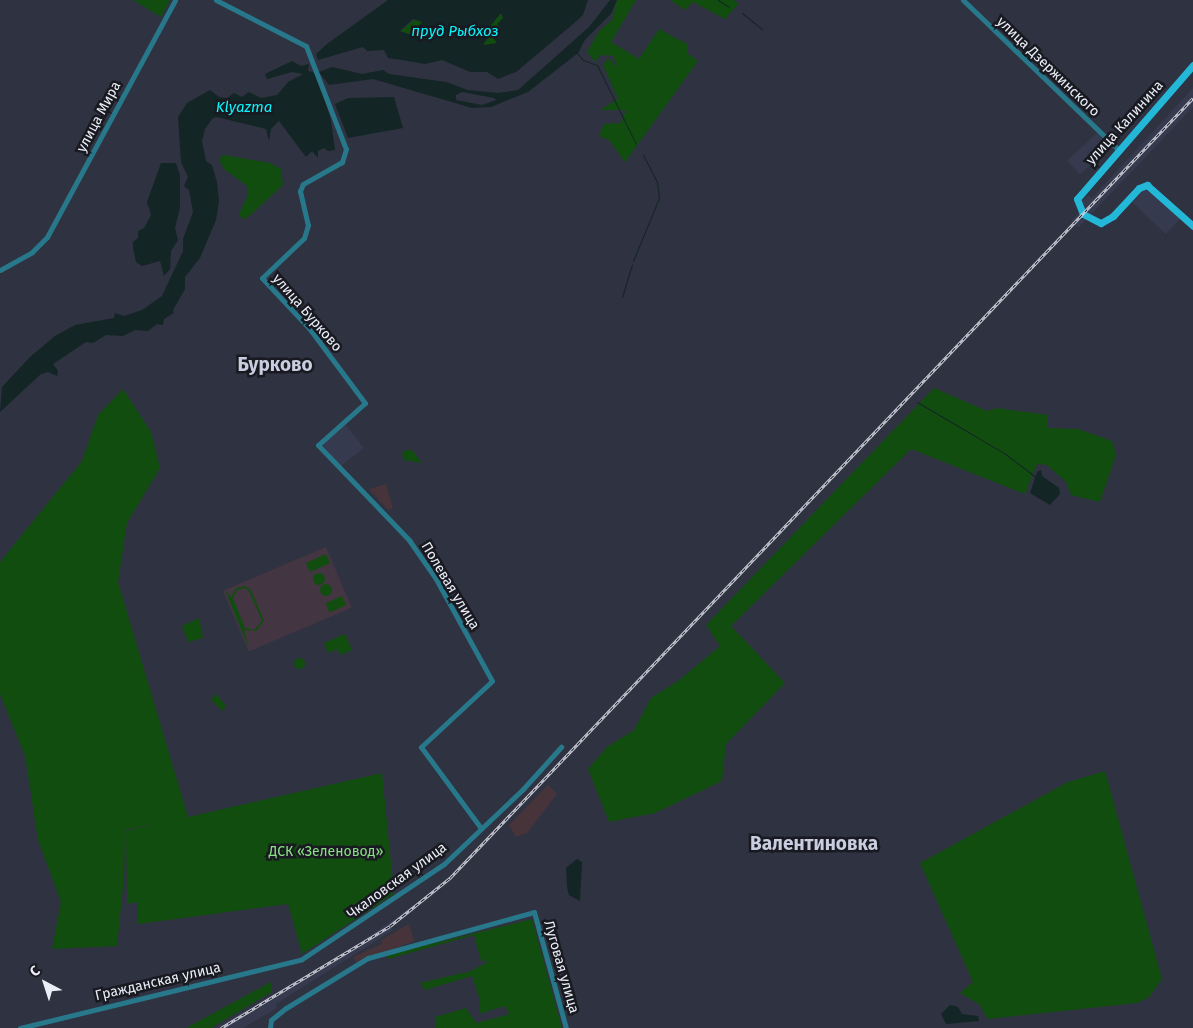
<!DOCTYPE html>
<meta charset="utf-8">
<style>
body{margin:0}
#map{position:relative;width:1193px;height:1028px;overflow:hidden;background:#2f3240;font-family:"Fira Sans",sans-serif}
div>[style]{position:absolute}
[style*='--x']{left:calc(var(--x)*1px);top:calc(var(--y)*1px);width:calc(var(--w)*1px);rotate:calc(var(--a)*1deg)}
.built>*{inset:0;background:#363a4e;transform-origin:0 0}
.industrial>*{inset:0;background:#47343b}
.education>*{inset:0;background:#443542;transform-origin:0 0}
.green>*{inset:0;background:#124d10;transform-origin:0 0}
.round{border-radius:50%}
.water>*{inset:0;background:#132525}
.stream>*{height:1px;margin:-0.5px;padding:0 0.5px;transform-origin:0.5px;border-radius:0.5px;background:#132525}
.minor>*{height:5px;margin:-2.5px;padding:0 2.5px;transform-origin:2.5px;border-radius:2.5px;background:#28788b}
.major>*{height:7px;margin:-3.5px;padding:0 3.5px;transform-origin:3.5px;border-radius:3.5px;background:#24b8d8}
.rail>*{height:3px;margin-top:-1.5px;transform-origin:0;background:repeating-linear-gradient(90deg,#191a21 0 4px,#cccfd9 0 8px);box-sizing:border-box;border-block:1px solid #cccfd9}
span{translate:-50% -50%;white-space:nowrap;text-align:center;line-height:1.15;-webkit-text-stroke:5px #191a21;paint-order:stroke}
.street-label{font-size:14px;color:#ebeef7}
.park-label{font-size:14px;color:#8ae084}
.water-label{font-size:15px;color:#06f7fc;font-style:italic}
.district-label{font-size:19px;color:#c9cddf;font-weight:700}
.north{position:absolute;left:20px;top:958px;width:50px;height:50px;-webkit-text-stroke:4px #191a21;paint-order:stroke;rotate:320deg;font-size:14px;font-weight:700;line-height:20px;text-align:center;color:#ebeef7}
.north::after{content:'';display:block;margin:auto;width:18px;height:22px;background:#ebeef7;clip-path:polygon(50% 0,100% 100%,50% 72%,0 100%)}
</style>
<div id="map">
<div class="built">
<div style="clip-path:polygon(1193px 88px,1193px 107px,1078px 228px,1071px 221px,1085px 206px,1081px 202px,1088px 195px,1092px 198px)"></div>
<div style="left:1098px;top:132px;width:19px;height:42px;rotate:47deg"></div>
<div style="left:1147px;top:187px;width:46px;height:21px;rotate:44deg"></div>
<div style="left:343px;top:422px;width:33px;height:30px;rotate:51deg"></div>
<div style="clip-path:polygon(413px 906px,416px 909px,391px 927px,393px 930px,276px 1004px,277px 1008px,243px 1028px,216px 1028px,352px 948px)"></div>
</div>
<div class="industrial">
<div style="clip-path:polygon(386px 484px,393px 508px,388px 510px,369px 489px)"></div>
<div style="clip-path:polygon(548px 785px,557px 794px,527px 833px,516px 837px,509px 825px)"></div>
<div style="clip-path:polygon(409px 924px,414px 941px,357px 963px,353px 957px,382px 944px,381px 940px)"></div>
</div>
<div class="education">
<div style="left:326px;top:547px;width:66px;height:112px;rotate:67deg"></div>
</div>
<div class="green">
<div style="clip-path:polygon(133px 0,170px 0,161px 17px)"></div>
<div style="clip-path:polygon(617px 0,636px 0,611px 42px,639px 59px,659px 29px,687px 44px,687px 53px,698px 61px,625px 162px,609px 140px,599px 136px,604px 124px,621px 123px,626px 110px,600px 110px,618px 99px,603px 65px,608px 58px,618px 68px,613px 56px,600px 55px,595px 62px,587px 52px,599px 31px,612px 20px)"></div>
<div style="clip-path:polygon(670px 0,733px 0,739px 3px,725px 19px,693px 2px,685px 10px)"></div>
<div style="clip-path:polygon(501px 13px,503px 18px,497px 42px,495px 45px,483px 45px,490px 35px,488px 29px)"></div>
<div style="clip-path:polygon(416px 19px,423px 23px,422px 33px,416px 37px,400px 31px)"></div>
<div style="clip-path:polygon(223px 155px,270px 163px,281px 169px,283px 185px,248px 217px,242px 219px,239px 214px,247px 197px,247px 186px,224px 169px,219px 160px)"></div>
<div style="clip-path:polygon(934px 388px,987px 411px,997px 408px,1048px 415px,1048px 428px,1078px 429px,1112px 441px,1116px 455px,1100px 502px,1071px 495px,1066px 482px,1047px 465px,1037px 464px,1025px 494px,911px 449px,731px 626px,785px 683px,726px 744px,722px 781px,655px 813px,609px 822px,588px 769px,607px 747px,634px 730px,651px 698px,678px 681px,720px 646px,706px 625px)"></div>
<div style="clip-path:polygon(123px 389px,151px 432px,160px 468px,127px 523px,118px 582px,188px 817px,382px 773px,394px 894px,302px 954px,288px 904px,138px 924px,138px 902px,127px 904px,126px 831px,157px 823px,125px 830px,124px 877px,117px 946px,52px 949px,61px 902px,38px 840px,25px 756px,0 694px,0 562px,82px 461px,98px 415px)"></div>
<div style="clip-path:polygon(407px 450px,412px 450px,422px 463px,404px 460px,402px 453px)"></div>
<div style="left:326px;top:554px;width:10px;height:22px;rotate:66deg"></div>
<div class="round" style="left:313px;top:573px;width:12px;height:12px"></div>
<div class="round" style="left:320px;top:584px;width:12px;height:12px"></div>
<div style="clip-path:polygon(evenodd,245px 586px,251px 590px,264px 621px,256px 631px,244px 630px,249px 649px,225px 590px,231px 597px,236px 588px,245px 586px,245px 588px,249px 591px,262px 621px,254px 630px,245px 628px,233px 598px,237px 590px,245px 588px)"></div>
<div style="left:342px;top:596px;width:10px;height:18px;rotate:66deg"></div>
<div style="clip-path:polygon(199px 618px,203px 638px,188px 642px,182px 626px)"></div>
<div style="clip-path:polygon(345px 634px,352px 650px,340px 655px,337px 649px,328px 653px,324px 643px)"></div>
<div class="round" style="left:293.5px;top:657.5px;width:11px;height:11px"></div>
<div style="clip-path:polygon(216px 694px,226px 706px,223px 711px,211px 700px)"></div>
<div style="clip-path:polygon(1105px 771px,1162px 979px,1149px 997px,1137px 1003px,988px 1019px,979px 1004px,960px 993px,973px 982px,920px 863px,1068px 782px)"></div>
<div style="clip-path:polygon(532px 919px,562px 1028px,436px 1028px,435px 1017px,466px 1008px,476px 1023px,510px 1014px,504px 1006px,479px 1014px,480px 1000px,472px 976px,425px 990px,420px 983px,471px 971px,489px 961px,481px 961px,474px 935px,388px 959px,386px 955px)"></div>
<div style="clip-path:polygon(271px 982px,272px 992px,211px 1028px,186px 1028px)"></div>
</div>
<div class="water">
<div style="clip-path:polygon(evenodd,388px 0,588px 0,583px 15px,572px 25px,516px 72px,498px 79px,487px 72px,470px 72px,442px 60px,425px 64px,402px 60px,388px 58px,384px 50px,367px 51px,363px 47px,318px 60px,316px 54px,327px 44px,388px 0,501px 13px,503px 18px,497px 24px,500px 28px,492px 36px,497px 43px,483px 45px,490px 35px,488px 29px,501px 13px,388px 0,413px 19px,422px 22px,419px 26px,424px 31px,416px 37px,400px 31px,413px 19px)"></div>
<div style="clip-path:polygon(evenodd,610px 0,617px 0,611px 14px,585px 40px,578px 53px,528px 92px,491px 107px,472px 108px,373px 79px,329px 85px,319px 72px,332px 67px,362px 74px,383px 70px,389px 74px,446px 82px,468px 90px,498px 93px,518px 90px,589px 27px,610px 0,462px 92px,494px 98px,496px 100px,482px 105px,456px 100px,456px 95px,462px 92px)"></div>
<div style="clip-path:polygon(292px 61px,301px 66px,309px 64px,308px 71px,316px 73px,331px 120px,335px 150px,328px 151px,324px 148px,318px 151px,318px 158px,312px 151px,306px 157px,279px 121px,271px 129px,269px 141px,266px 129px,216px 117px,212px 119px,205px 129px,202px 141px,206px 161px,212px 165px,217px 182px,219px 201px,216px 220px,200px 258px,185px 277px,185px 289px,173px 310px,174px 313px,164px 319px,163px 325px,157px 324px,148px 331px,135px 330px,123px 336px,106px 335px,93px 343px,86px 342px,53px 364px,58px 371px,57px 376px,48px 372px,41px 374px,0 412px,2px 387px,30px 357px,55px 336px,75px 325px,114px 318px,115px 313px,124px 316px,142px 310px,162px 296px,183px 251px,183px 239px,193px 212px,189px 190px,184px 186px,188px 177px,181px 162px,178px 117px,187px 103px,210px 90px,219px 97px,227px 98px,234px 93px,242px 97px,249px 92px,261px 98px,277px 95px,288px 82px,303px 74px,292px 72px,267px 79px,265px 74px)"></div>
<div style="clip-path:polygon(394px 97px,403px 128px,348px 138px,335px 104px,348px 98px)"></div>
<div style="clip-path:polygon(161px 163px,176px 163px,180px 175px,180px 208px,175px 228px,178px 240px,171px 251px,170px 269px,164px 276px,160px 261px,142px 266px,136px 262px,133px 248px,133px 242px,138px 238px,138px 231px,144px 228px,151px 215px,147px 202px)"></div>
<div style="clip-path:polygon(1041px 470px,1042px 476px,1059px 488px,1060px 494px,1050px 505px,1030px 493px,1037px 472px)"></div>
<div style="clip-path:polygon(577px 859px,582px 862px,580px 901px,569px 895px,567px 887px,566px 868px)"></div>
<div style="clip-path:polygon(950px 1005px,958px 1007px,962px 1014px,978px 1016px,979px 1021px,946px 1024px,941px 1014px)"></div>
</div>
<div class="stream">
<div style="--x:718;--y:0;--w:13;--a:32"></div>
<div style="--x:742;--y:13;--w:26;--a:39"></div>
<div style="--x:577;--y:53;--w:9;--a:49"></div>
<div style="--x:583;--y:60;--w:15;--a:20"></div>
<div style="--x:597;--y:65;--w:88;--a:63.7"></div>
<div style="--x:633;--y:261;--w:68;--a:-67.6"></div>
<div style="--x:659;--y:198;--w:16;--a:-97"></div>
<div style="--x:657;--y:182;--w:31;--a:-117"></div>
<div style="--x:622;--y:297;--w:34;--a:-73"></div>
<div style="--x:917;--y:402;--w:101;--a:30.4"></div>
<div style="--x:1004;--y:453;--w:41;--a:37.1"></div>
</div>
<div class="minor">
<div style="--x:216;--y:0;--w:101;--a:27.1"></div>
<div style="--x:306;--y:46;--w:110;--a:68.8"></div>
<div style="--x:346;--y:149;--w:14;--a:107"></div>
<div style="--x:342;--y:162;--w:45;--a:150.6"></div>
<div style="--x:303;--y:184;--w:8;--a:113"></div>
<div style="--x:300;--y:191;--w:35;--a:77"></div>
<div style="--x:308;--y:225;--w:14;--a:107"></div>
<div style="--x:304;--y:238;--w:58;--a:136.4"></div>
<div style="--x:262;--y:278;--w:69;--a:46.8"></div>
<div style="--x:309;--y:328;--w:94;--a:53.3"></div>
<div style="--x:365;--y:403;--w:63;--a:138.2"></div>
<div style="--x:318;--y:445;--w:132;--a:46.2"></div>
<div style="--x:409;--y:540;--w:47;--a:55.3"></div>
<div style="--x:436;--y:579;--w:116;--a:61.2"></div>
<div style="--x:492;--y:681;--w:97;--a:137.1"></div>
<div style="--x:421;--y:747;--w:101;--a:53.5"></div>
<div style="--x:963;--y:0;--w:215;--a:43.9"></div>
<div style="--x:0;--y:270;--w:37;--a:-29"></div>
<div style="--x:32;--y:252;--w:21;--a:-45"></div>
<div style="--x:47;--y:237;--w:269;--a:-61.6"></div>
<div style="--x:20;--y:1028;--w:290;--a:-13.7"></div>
<div style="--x:302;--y:959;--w:171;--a:-33.8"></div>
<div style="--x:444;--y:864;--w:109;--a:-43.5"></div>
<div style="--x:523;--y:789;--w:57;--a:-47.9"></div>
<div style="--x:270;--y:1028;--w:8;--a:-83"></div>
<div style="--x:271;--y:1020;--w:19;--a:-39"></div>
<div style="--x:286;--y:1008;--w:96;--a:-31.4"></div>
<div style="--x:368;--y:958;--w:172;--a:-15.5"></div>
<div style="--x:534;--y:912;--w:120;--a:74.6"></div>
</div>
<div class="major">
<div style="--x:1193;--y:65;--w:177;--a:130.9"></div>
<div style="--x:1077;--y:199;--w:16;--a:68"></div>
<div style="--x:1083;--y:214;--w:20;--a:27"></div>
<div style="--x:1101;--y:223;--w:14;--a:-30"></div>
<div style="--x:1113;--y:216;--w:38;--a:-47"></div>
<div style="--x:1139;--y:188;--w:9;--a:-21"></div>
<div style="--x:1147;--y:185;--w:62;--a:41.7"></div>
</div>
<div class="rail">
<div style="--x:221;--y:1028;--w:197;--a:-31.1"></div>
<div style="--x:390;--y:926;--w:77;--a:-38.7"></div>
<div style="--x:450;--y:878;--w:1077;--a:-46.39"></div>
</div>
<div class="street-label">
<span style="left:1048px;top:67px;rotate:44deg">улица Дзержинского</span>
<span style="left:99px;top:117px;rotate:-62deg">улица Мира</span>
<span style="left:1125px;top:123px;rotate:-48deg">улица Калинина</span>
<span style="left:307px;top:313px;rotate:49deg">улица Бурково</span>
<span style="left:450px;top:586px;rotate:59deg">Полевая улица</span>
<span style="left:397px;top:881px;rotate:-36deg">Чкаловская улица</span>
<span style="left:561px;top:967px;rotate:74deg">Луговая улица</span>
<span style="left:158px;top:982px;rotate:-13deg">Гражданская улица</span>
</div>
<div class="park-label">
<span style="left:326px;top:852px">ДСК «Зеленовод»</span>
</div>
<div class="water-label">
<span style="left:455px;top:32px">пруд Рыбхоз</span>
<span style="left:244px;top:108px">Klyazma</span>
</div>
<div class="district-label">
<span style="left:275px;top:365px">Бурково</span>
<span style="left:814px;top:844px">Валентиновка</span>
</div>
<div class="north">С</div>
</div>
